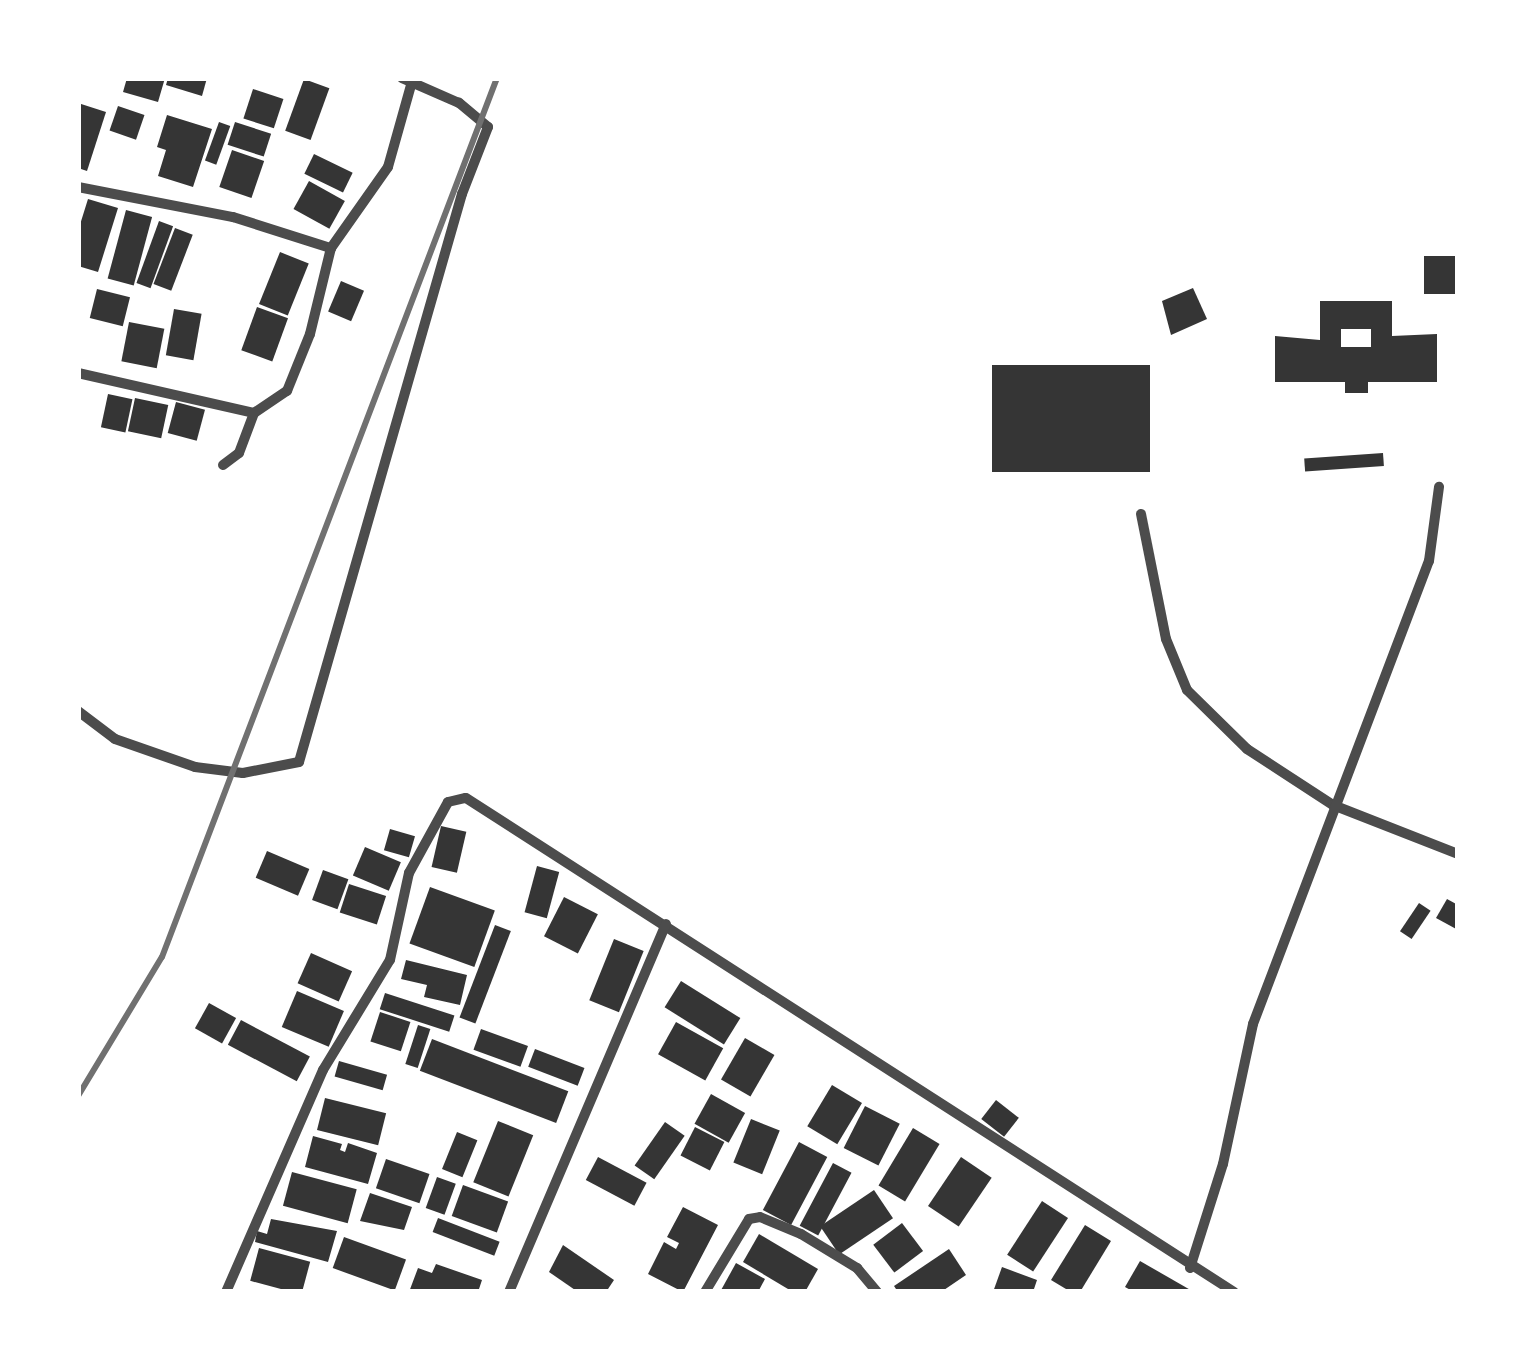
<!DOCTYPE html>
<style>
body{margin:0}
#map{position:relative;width:1536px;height:1370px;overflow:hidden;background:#fff;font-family:Spectral,serif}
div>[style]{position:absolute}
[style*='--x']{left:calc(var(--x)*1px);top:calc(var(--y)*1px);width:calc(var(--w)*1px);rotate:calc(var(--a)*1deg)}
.building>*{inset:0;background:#353535;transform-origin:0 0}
.minor>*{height:10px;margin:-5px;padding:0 5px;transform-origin:5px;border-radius:5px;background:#4c4c4c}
.rail>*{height:6px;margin:-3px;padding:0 3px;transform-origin:3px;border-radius:3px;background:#707070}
span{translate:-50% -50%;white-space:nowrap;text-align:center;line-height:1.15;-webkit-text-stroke:12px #fff;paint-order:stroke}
.frame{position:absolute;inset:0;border:81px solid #fff;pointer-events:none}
</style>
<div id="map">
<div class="building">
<div style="clip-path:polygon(127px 78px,165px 78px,158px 102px,123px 92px)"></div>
<div style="clip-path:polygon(168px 78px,207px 78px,202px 96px,166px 85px)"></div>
<div style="left:304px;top:79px;width:27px;height:55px;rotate:20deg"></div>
<div style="left:253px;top:89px;width:32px;height:31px;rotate:18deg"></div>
<div style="clip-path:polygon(78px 103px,106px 112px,87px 171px,78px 168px)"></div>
<div style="left:118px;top:106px;width:28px;height:26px;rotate:19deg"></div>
<div style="clip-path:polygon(167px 115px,212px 129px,193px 187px,158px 176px,166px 150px,157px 147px)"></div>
<div style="left:219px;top:122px;width:12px;height:41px;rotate:20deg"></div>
<div style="left:235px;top:122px;width:38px;height:24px;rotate:18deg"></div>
<div style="left:232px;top:150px;width:34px;height:39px;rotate:19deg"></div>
<div style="left:314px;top:154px;width:43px;height:22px;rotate:26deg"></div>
<div style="left:309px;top:181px;width:41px;height:32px;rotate:29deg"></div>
<div style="clip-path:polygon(88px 199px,118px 208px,98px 272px,78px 266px,78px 231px)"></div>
<div style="left:126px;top:210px;width:27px;height:71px;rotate:15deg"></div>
<div style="left:159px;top:221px;width:15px;height:66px;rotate:20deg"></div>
<div style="left:175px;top:228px;width:19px;height:60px;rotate:21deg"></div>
<div style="left:280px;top:252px;width:31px;height:56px;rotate:22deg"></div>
<div style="left:1424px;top:256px;width:34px;height:38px"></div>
<div style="left:341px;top:281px;width:25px;height:33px;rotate:23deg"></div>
<div style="clip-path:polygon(1193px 288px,1207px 319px,1171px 335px,1162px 301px)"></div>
<div style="left:97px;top:289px;width:34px;height:30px;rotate:14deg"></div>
<div style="clip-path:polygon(evenodd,1320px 301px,1392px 301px,1392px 336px,1437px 334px,1437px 382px,1368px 382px,1368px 393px,1345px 393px,1345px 382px,1275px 382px,1275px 336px,1320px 340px,1320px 301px,1341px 329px,1371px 329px,1371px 347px,1341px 347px,1341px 329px)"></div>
<div style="left:257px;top:307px;width:33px;height:46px;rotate:20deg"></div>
<div style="left:174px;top:309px;width:28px;height:47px;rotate:10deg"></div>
<div style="left:129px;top:322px;width:36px;height:40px;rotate:11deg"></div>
<div style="left:992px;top:365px;width:158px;height:107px"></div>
<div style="left:108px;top:394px;width:25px;height:34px;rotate:12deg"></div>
<div style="left:135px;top:398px;width:34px;height:34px;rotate:12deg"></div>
<div style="left:176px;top:402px;width:30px;height:32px;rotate:15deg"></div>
<div style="left:1383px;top:453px;width:13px;height:79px;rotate:86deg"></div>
<div style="left:441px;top:826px;width:26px;height:42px;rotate:13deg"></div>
<div style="left:390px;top:829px;width:26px;height:22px;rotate:16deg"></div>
<div style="left:365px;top:847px;width:39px;height:31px;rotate:23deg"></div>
<div style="left:267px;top:851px;width:46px;height:29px;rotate:23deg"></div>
<div style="left:537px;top:866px;width:23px;height:48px;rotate:15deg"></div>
<div style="left:323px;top:870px;width:27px;height:32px;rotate:20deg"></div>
<div style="left:349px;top:884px;width:39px;height:30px;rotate:18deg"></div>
<div style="left:430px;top:887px;width:69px;height:60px;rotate:20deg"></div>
<div style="left:564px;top:897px;width:38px;height:44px;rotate:27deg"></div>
<div style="clip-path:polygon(1447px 899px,1458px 905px,1458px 930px,1436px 918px)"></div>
<div style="left:1419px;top:903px;width:14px;height:34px;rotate:34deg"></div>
<div style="left:495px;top:925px;width:17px;height:99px;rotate:21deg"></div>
<div style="left:614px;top:939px;width:32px;height:66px;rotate:22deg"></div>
<div style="left:311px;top:953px;width:45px;height:33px;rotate:24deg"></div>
<div style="clip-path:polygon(406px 960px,467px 975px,460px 1005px,424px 997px,427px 985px,401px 979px)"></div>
<div style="left:681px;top:981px;width:70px;height:31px;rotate:32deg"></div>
<div style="left:297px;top:991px;width:51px;height:39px;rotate:23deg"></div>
<div style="left:385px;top:993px;width:73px;height:17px;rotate:18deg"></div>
<div style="left:209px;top:1003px;width:31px;height:29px;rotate:29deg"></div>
<div style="left:380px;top:1012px;width:32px;height:31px;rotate:18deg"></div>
<div style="left:241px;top:1020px;width:78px;height:28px;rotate:28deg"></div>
<div style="left:676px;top:1022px;width:54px;height:37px;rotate:29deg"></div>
<div style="left:418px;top:1025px;width:13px;height:41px;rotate:18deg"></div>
<div style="left:481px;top:1029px;width:50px;height:22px;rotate:20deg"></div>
<div style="left:745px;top:1038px;width:34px;height:48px;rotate:30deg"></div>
<div style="left:432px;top:1039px;width:146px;height:34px;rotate:21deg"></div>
<div style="left:535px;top:1049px;width:53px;height:19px;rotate:21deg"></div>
<div style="left:339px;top:1061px;width:50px;height:16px;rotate:16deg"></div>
<div style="left:832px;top:1085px;width:35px;height:48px;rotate:31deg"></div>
<div style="left:711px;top:1094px;width:39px;height:34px;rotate:29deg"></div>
<div style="left:325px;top:1098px;width:63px;height:33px;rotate:14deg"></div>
<div style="left:996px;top:1100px;width:29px;height:24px;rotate:38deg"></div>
<div style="left:865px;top:1106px;width:39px;height:47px;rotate:27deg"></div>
<div style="left:751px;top:1119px;width:31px;height:47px;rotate:22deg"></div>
<div style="left:498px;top:1121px;width:38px;height:66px;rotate:22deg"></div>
<div style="left:665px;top:1122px;width:24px;height:53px;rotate:35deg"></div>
<div style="left:695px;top:1127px;width:33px;height:32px;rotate:27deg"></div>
<div style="left:913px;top:1128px;width:31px;height:67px;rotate:31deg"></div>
<div style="left:457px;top:1132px;width:22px;height:40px;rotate:22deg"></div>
<div style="clip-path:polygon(313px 1136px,342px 1144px,340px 1150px,345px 1152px,348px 1143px,377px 1153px,368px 1184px,305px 1167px)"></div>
<div style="left:799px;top:1142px;width:32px;height:77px;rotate:28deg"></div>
<div style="left:598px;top:1157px;width:55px;height:26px;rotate:28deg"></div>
<div style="left:961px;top:1157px;width:37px;height:59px;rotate:34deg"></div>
<div style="left:386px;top:1159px;width:46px;height:31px;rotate:19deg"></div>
<div style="left:833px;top:1163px;width:21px;height:71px;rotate:28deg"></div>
<div style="left:292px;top:1172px;width:67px;height:35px;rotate:15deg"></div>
<div style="left:437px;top:1177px;width:20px;height:33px;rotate:20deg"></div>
<div style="left:463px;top:1185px;width:48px;height:33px;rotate:20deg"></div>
<div style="left:874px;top:1190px;width:34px;height:65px;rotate:56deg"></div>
<div style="clip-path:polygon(370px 1193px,412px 1207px,404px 1230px,360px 1221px)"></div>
<div style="left:1042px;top:1201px;width:31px;height:64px;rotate:33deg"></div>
<div style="clip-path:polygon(683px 1207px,718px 1225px,683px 1292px,648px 1274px,664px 1242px,676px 1249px,679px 1243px,667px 1237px)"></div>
<div style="left:438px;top:1218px;width:66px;height:15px;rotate:21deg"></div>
<div style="clip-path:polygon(271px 1219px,337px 1231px,328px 1262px,255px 1242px,257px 1231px,267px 1234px)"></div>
<div style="left:902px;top:1223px;width:35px;height:36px;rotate:53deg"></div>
<div style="clip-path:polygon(1085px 1225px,1111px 1241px,1080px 1292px,1071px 1292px,1051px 1280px)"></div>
<div style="clip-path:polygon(759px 1234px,818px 1269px,805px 1292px,793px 1292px,743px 1262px)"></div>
<div style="left:344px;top:1237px;width:66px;height:33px;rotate:20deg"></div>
<div style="clip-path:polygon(563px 1245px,614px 1280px,606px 1292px,578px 1292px,549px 1272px)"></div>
<div style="left:259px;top:1248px;width:53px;height:34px;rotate:15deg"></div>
<div style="clip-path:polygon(949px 1249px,966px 1275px,941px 1292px,898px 1292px,894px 1286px)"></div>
<div style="clip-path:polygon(1140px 1261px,1194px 1292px,1134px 1292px,1125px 1287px)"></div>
<div style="clip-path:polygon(736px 1263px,765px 1279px,758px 1292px,720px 1292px)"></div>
<div style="clip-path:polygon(436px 1264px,482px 1280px,478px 1292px,409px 1292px,418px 1268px,432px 1273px)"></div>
<div style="clip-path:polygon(1002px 1267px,1037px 1280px,1033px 1292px,993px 1292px)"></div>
</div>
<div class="minor">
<div style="--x:78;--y:187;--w:158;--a:11"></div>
<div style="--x:233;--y:217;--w:103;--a:17.6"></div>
<div style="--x:331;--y:248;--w:99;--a:-54.9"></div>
<div style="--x:388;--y:167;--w:92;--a:-74.3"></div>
<div style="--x:78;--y:373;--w:180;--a:12.8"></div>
<div style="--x:254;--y:413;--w:40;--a:-34"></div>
<div style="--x:287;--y:391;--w:61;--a:-68"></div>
<div style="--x:310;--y:334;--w:89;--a:-76.3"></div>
<div style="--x:223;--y:465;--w:20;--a:-37"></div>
<div style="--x:239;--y:453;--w:43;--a:-69.4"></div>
<div style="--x:1141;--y:514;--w:127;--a:78.7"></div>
<div style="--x:1166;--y:639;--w:55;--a:67.6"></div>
<div style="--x:1187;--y:690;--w:84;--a:44.5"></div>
<div style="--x:1247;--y:749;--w:103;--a:33.1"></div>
<div style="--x:1333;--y:805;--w:134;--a:21.4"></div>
<div style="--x:78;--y:711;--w:46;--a:37.1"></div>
<div style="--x:115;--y:739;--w:85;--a:19.3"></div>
<div style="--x:195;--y:767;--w:48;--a:7.1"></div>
<div style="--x:243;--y:773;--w:57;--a:-11.1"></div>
<div style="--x:299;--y:762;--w:591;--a:-73.99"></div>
<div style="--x:462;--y:194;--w:72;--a:-68.8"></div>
<div style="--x:488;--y:127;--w:38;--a:-140"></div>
<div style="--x:459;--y:103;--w:62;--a:-156.3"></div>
<div style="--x:1190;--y:1268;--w:109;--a:-72.4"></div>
<div style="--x:1223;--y:1164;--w:143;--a:-77.9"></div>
<div style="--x:1253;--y:1024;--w:495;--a:-69.2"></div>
<div style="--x:1429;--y:561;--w:75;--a:-82.3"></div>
<div style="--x:226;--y:1292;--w:242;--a:-66.4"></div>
<div style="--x:323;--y:1070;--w:129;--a:-58.7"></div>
<div style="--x:390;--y:960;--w:89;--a:-77.7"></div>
<div style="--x:409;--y:873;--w:81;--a:-61.2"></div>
<div style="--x:448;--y:802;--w:18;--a:-13"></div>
<div style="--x:466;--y:798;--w:913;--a:32.75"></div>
<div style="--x:509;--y:1292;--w:400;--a:-66.9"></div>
<div style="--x:705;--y:1292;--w:85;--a:-58.9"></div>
<div style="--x:749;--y:1219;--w:11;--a:-10"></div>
<div style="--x:760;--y:1217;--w:44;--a:22.5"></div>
<div style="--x:801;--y:1234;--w:66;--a:31.3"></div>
<div style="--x:857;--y:1268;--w:31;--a:50"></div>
</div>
<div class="rail">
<div style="--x:78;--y:1096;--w:162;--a:-58.9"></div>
<div style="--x:162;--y:957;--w:941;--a:-69.14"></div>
</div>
<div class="frame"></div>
</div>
